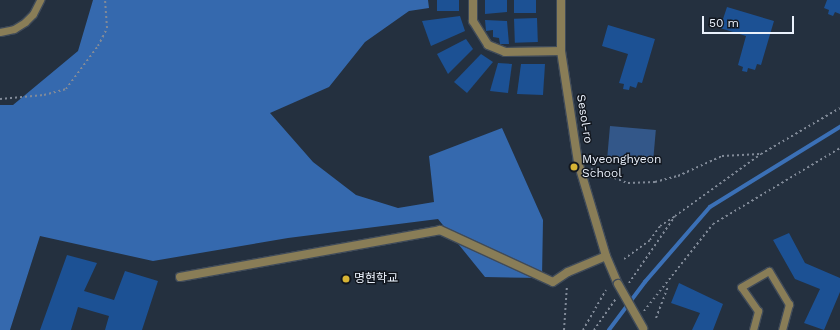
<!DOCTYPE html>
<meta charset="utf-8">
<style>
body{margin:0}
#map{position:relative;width:840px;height:330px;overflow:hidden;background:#24303f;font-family:"Work Sans","Noto Sans KR",sans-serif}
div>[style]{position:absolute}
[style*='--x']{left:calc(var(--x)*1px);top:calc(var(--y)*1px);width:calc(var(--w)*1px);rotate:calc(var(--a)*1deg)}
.green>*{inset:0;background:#335789;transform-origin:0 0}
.forest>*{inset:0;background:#3569ae}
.stream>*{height:3.5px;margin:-1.75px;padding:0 1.75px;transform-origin:1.75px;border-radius:1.75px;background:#3b70b6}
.building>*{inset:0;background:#1c5194;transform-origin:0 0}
.path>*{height:2px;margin-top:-1px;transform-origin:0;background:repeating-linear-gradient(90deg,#818a98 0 2px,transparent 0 5px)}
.roads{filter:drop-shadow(1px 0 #404b59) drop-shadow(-1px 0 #404b59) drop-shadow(0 1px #404b59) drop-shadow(0 -1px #404b59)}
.service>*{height:7px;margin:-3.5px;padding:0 3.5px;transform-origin:3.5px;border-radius:3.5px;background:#897d57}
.minor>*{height:8px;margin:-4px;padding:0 4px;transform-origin:4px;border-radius:4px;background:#897d57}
.tertiary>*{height:8px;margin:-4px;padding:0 4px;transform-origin:4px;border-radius:4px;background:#897d57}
.bridges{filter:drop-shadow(1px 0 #404b59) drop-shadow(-1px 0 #404b59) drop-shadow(0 1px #404b59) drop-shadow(0 -1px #404b59)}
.tertiary-bridge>*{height:8px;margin:-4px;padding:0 4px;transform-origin:4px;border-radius:4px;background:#897d57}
.dots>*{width:11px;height:11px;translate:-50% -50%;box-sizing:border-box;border:2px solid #12171f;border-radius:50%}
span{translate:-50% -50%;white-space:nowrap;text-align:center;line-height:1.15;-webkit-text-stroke:3px #12171f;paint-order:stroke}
.street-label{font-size:12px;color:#eaf1fc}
.poi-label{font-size:12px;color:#eaf1fc}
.left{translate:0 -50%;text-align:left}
.scale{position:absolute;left:702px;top:16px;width:92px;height:18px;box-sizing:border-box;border:2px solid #eaf1fc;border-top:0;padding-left:5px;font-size:12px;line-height:14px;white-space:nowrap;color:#eaf1fc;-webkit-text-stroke:3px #12171f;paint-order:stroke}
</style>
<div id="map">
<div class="green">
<div style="left:610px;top:126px;width:46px;height:34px;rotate:5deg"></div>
</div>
<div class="forest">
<div style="clip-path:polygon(93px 0,428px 0,429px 8px,409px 11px,365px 42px,329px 87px,270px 113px,313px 162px,356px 195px,398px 208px,434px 202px,429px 156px,502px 128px,543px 220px,542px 278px,485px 277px,438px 219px,288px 238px,153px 261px,40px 236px,10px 330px,0 330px,0 105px,13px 105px,78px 51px)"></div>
</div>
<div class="stream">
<div style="--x:609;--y:330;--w:60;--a:-53.1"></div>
<div style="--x:645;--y:282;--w:99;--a:-49.1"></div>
<div style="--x:710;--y:207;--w:153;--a:-31.6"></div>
</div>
<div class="building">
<div style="left:437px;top:0;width:22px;height:11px"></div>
<div style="clip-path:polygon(485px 0,507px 0,507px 12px,485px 14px)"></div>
<div style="left:514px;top:0;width:22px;height:13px"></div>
<div style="clip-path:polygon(827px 0,840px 0,840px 14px,835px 12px,833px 16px,828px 14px,829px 10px,824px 8px)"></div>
<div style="clip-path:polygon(727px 7px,774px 21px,761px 65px,757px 64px,755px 70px,748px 68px,747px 72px,742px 71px,743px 67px,738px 65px,746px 36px,720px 28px)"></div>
<div style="clip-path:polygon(460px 16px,465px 31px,431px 46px,422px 21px)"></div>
<div style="left:537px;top:18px;width:24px;height:23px;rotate:88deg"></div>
<div style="clip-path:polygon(485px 20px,507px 21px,509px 44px,500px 44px,499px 38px,493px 37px,493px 30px,486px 31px)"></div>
<div style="clip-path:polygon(608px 25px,655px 39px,642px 83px,638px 82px,636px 88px,630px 86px,629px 90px,623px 89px,624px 84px,619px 83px,628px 54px,602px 46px)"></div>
<div style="clip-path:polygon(466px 39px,473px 49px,448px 74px,437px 54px)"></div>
<div style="clip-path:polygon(481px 54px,493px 62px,467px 93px,454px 82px)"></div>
<div style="clip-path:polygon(498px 63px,512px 64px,508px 93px,490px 91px)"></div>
<div style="clip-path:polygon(521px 64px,545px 64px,543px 95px,517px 94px)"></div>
<div style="clip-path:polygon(789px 233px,805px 263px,840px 278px,840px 292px,824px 330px,804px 323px,820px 289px,795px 279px,773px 240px)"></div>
<div style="clip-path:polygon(67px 255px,97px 263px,84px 291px,114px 300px,125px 271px,158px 281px,142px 330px,105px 330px,109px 316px,78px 307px,71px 330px,40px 330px)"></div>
<div style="clip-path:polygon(679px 283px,723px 304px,713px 330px,692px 330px,700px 313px,671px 303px)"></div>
</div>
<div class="path">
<div style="--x:0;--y:99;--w:44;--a:-5.2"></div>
<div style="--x:44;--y:95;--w:23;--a:-15"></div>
<div style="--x:66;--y:89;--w:54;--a:-53.3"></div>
<div style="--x:98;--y:46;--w:20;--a:-63"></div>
<div style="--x:107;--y:28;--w:28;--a:-94"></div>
<div style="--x:591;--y:169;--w:40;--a:21"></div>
<div style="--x:628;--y:183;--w:27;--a:-2"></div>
<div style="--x:655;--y:182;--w:24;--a:-15"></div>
<div style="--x:678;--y:176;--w:48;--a:-24.4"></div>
<div style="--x:722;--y:156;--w:38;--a:-3"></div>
<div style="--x:624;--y:259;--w:32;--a:-36"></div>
<div style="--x:650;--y:240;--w:17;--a:-54"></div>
<div style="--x:660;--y:226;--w:17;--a:-33"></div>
<div style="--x:629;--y:283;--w:81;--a:-55.5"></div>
<div style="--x:675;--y:216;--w:106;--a:-35.8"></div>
<div style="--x:761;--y:154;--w:91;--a:-30.2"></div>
<div style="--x:644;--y:311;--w:111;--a:-51.6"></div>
<div style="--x:713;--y:224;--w:148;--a:-30.9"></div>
<div style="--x:656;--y:318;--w:33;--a:-69"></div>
<div style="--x:564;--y:330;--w:45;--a:-86.2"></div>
<div style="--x:583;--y:330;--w:46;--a:-60.1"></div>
<div style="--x:594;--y:330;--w:38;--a:-55"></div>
</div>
<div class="roads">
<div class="service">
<div style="--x:0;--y:32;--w:14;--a:-12"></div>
<div style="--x:14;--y:29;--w:13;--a:-32"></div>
<div style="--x:25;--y:22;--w:11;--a:-45"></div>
<div style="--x:33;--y:14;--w:16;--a:-63"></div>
<div style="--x:753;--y:330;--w:20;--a:-75"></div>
<div style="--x:758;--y:311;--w:29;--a:-125"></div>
<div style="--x:741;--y:287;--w:32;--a:-30"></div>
<div style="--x:769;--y:271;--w:39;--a:59"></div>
<div style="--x:789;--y:304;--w:27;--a:105"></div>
</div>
<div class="minor">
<div style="--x:473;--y:0;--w:21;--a:90"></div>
<div style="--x:473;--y:21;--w:28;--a:58"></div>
<div style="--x:488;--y:45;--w:18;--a:22"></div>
<div style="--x:505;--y:52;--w:56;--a:-1"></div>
<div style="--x:180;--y:277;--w:264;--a:-10.2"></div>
<div style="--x:440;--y:230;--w:124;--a:24.7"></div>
<div style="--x:553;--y:282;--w:18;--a:-34"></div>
<div style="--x:568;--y:272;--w:41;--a:-22.8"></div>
</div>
<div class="tertiary">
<div style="--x:561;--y:0;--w:51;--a:90"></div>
<div style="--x:561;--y:51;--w:112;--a:81.3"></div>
<div style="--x:578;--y:162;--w:98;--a:73.4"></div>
<div style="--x:606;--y:256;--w:30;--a:67"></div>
</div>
</div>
<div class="bridges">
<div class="tertiary-bridge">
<div style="--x:618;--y:284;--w:51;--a:60.4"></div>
</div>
</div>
<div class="dots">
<div style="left:574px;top:167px;background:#d7b434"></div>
<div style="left:346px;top:279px;background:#d7b434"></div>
</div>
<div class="street-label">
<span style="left:584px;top:119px;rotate:81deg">Sesol-ro</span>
</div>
<div class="poi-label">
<span class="left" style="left:582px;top:167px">Myeonghyeon<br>School</span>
<span class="left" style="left:354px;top:279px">명현학교</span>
</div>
<div class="scale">50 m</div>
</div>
